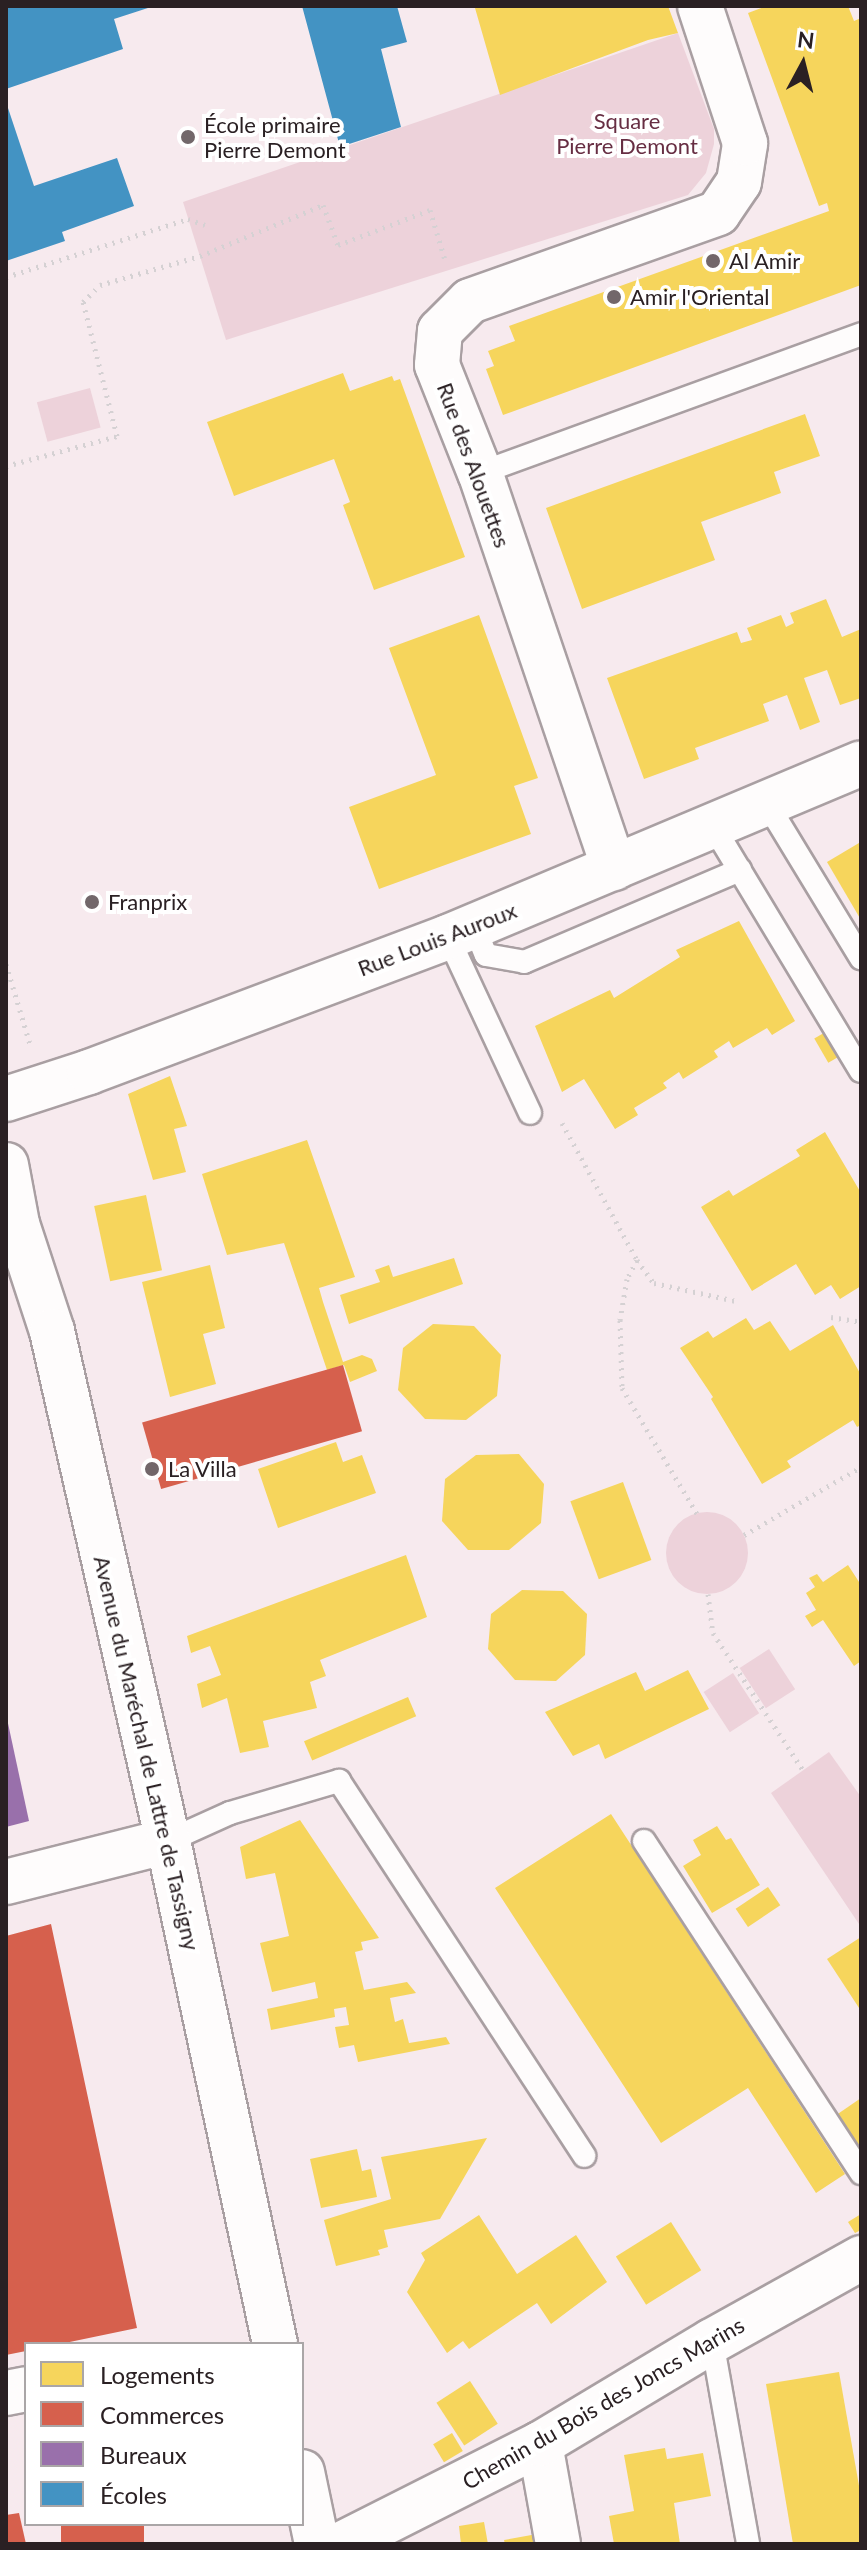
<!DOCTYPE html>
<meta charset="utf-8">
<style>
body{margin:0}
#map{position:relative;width:867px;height:2550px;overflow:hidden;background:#f7eaee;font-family:Lato,sans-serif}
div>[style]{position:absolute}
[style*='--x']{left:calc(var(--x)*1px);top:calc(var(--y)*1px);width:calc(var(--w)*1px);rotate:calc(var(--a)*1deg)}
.green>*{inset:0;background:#edd2da;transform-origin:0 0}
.round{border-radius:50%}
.homes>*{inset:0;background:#f6d55c;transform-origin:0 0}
.shops>*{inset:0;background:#d6604d;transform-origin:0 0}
.offices>*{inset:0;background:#9970ab}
.schools>*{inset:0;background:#4393c3}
.path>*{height:5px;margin-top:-2.5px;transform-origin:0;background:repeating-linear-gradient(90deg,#d5d1d3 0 2px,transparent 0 8px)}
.roads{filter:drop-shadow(2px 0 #a99fa2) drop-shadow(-2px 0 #a99fa2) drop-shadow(0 2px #a99fa2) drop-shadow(0 -2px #a99fa2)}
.service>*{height:22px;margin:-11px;padding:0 11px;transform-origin:11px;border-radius:11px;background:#fefcfc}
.minor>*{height:44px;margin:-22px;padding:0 22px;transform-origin:22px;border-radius:22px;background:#fefcfc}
.tertiary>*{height:44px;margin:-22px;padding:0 22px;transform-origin:22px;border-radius:22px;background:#fefcfc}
.primary>*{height:44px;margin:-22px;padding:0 22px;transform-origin:22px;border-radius:22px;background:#fefcfc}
.dots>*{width:22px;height:22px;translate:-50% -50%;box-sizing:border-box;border:4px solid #fff;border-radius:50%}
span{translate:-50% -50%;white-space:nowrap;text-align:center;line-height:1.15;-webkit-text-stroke:8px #fff;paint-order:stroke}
.park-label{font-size:22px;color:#672e43}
.poi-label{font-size:22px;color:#2a2023}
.left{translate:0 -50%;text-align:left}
.street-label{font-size:22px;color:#2a2023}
.frame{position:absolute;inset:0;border:8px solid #2a2023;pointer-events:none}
.legend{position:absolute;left:24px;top:2342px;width:280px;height:184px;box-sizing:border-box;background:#fff;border:2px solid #aaa6a7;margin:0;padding:10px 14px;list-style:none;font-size:24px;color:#2a2023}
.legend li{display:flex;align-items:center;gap:16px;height:40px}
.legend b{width:40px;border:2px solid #aaa6a7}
.north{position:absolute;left:763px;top:24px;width:80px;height:80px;-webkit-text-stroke:6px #fff;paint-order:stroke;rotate:7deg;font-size:22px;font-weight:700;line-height:32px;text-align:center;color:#2a2023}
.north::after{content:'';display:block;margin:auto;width:28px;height:36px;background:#2a2023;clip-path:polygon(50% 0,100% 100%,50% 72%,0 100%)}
</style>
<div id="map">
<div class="green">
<div style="clip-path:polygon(678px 33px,714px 129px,714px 144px,706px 173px,688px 195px,226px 340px,183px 202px)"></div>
<div style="left:90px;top:388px;width:41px;height:55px;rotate:75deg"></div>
<div class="round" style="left:666px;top:1512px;width:82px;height:82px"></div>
<div style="left:769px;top:1649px;width:48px;height:35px;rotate:57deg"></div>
<div style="left:733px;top:1673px;width:48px;height:35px;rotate:57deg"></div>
<div style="clip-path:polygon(829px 1752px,861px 1797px,861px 1927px,771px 1793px)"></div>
</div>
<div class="homes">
<div style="clip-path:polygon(480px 6px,668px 6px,678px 33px,648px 40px,500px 95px,475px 8px)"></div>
<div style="clip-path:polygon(767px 6px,848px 6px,854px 21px,861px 18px,861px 285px,503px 415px,486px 369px,494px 366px,488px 351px,515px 341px,509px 326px,829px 211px,827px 203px,819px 206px,748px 13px)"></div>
<div style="clip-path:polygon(343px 373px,350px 391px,392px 376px,394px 381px,400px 379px,465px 557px,374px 590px,343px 505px,350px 502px,334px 459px,234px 496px,207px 422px)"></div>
<div style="clip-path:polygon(805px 414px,820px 456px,774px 472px,781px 493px,701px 522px,715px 560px,582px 609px,546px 508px)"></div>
<div style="clip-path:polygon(826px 599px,842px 637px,861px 629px,861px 698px,840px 705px,827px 670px,804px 678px,820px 722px,800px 730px,787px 695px,763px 704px,769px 721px,695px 748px,699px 759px,644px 779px,607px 678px,737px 632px,741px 643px,752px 640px,747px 628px,781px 615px,786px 627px,794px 623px,790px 613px)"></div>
<div style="clip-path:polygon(479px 615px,538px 778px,514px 786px,531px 834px,379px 889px,349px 807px,436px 775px,389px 648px)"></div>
<div style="clip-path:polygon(859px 843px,861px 846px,861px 920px,827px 862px)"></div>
<div style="clip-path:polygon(739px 921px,795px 1021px,772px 1035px,767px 1028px,733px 1048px,729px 1041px,714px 1051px,718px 1057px,683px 1079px,679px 1072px,663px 1083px,667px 1088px,634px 1108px,638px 1115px,615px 1129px,584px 1079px,562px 1092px,535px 1026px,610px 990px,614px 998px,680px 957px,676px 950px)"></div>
<div style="left:829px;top:1030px;width:28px;height:17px;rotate:60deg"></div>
<div style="clip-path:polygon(170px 1076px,187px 1126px,174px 1129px,186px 1172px,153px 1180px,128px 1094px)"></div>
<div style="clip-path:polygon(825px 1132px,861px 1193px,861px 1286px,840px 1299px,831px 1285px,815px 1295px,796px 1264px,752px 1291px,701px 1207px,729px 1190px,733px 1196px,800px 1156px,796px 1150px)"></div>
<div style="clip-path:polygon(307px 1140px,355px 1277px,319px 1288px,323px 1302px,343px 1362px,362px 1355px,372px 1359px,377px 1371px,350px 1382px,344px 1365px,327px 1370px,284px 1243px,227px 1255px,202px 1174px)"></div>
<div style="left:146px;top:1195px;width:77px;height:53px;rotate:78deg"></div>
<div style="clip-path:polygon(454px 1258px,463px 1284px,349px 1324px,340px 1295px,380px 1282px,375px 1270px,389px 1265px,393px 1277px)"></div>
<div style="clip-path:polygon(210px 1265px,225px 1328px,203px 1334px,216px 1384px,170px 1397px,142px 1282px)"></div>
<div style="clip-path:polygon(746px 1318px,754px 1330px,770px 1321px,790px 1351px,833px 1325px,861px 1375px,861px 1425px,857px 1427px,853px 1420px,787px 1461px,791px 1467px,762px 1484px,711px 1399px,713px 1397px,680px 1348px,708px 1331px,713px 1338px)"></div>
<div style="clip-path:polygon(433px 1324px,474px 1326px,501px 1355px,497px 1396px,466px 1420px,425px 1419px,398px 1390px,403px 1348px)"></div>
<div style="clip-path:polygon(336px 1442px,343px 1462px,362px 1455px,376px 1493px,278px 1528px,258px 1469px)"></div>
<div style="clip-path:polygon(519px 1454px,544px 1484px,541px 1523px,509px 1550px,468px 1550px,442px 1521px,445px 1479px,476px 1455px)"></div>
<div style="left:623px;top:1482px;width:83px;height:56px;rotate:70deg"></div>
<div style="clip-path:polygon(406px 1555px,427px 1617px,320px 1660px,326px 1676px,310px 1682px,317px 1708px,263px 1721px,269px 1747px,240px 1753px,227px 1698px,202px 1708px,197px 1684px,221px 1675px,210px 1646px,191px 1653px,187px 1636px)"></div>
<div style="clip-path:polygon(848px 1565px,861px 1585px,861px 1661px,854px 1666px,823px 1620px,812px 1627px,805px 1616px,816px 1610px,806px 1593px,815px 1587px,809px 1578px,817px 1574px,823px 1582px)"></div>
<div style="clip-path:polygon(522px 1590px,563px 1591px,587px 1614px,585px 1655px,556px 1681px,515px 1680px,488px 1649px,491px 1614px)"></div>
<div style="clip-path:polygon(688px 1670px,709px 1709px,605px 1759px,599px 1744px,573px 1756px,545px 1712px,636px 1672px,645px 1691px)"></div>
<div style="left:408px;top:1697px;width:21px;height:113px;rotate:67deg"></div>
<div style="clip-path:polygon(611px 1814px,845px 2174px,816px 2193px,748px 2088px,661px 2143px,495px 1888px)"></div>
<div style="clip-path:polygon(300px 1820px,379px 1938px,361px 1942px,363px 1950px,355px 1952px,364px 1990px,407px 1982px,416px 1993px,390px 1998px,395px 2022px,403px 2019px,409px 2043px,446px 2037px,450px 2044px,358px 2062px,354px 2045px,339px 2048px,335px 2027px,349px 2025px,346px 2007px,334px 2009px,335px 2017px,271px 2030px,267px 2009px,318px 1998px,315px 1982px,272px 1992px,260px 1943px,289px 1936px,275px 1873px,246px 1879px,240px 1847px)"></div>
<div style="clip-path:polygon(717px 1826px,726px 1840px,731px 1838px,760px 1885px,712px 1913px,683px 1866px,701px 1855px,693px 1840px)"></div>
<div style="left:768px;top:1887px;width:22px;height:39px;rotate:56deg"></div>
<div style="clip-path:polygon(861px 1937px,861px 2011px,827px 1959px)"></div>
<div style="clip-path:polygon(861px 2098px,861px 2166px,829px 2120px)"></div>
<div style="clip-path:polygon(487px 2138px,440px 2219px,384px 2230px,388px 2247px,378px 2250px,380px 2255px,336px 2266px,324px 2220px,391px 2199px,381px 2157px)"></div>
<div style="clip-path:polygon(357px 2149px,362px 2171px,371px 2169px,377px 2197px,321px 2208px,310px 2159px)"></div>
<div style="clip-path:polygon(861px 2214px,861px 2230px,855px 2233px,848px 2222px)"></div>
<div style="clip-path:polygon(479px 2215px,517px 2274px,576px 2235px,607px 2282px,551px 2324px,537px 2303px,469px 2349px,463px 2341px,447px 2353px,407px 2292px,425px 2260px,421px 2253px)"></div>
<div style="left:671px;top:2222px;width:57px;height:65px;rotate:58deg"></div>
<div style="clip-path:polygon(839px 2372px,861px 2497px,861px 2544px,793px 2544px,766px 2384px)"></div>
<div style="left:470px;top:2381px;width:51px;height:40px;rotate:57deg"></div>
<div style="left:452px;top:2433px;width:21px;height:22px;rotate:59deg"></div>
<div style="clip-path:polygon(665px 2448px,667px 2459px,703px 2453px,711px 2496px,674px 2503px,680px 2544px,614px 2544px,609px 2516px,634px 2511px,624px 2455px)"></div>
<div style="clip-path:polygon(484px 2522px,488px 2544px,461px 2544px,459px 2526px)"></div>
<div style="clip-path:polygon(548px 2532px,550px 2544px,505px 2544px,504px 2540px)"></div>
</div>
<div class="shops">
<div style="left:343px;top:1365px;width:69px;height:209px;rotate:74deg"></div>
<div style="clip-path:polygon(51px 1924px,137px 2328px,60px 2344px,26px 2344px,26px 2351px,6px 2355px,6px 1936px)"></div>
<div style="clip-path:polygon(19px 2513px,26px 2544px,6px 2544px,6px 2515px)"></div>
<div style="left:61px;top:2524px;width:83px;height:20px"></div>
</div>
<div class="offices">
<div style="clip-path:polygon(6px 1714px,29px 1821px,6px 1827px)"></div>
</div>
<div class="schools">
<div style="clip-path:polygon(6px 6px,151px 6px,151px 7px,114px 19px,123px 49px,6px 89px)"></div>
<div style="clip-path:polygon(302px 6px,397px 6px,407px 42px,381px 49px,401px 127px,340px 147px)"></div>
<div style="clip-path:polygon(7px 105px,34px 186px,117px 158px,134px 206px,62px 232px,65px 241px,6px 261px)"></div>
</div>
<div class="path">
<div style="--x:6;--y:277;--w:191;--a:-17.7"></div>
<div style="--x:188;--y:219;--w:18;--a:19"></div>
<div style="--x:6;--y:466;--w:115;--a:-15.1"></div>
<div style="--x:117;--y:436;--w:138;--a:-104.2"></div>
<div style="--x:83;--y:302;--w:24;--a:-45"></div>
<div style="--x:100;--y:285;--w:104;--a:-16.2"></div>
<div style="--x:200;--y:256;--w:133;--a:-22.5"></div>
<div style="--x:323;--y:205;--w:43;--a:69.4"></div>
<div style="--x:338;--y:245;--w:98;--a:-20.8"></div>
<div style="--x:430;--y:210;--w:55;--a:73.2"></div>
<div style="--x:6;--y:964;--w:84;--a:73.3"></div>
<div style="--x:562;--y:1123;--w:156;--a:61.3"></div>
<div style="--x:637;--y:1260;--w:29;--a:54"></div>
<div style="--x:654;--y:1283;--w:84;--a:12.4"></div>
<div style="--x:637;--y:1260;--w:21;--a:118"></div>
<div style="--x:627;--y:1279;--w:42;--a:99.7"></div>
<div style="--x:620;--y:1320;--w:68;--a:88.3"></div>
<div style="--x:622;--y:1388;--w:147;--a:59.2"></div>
<div style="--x:831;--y:1317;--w:30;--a:9"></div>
<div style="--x:744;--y:1535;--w:135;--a:-30.2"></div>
<div style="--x:708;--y:1594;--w:39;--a:83"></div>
<div style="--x:713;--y:1633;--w:164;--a:56.7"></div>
</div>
<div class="roads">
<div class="service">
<div style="--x:480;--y:473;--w:406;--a:-20"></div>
<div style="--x:766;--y:802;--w:183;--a:58.7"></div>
<div style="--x:713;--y:826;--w:286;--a:58.9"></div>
<div style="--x:474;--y:926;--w:31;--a:68"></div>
<div style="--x:486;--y:955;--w:39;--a:10"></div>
<div style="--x:524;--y:962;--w:235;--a:-23.1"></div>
<div style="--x:448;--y:937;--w:194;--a:65"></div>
<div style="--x:168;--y:1841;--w:68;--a:-24.3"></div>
<div style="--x:230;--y:1813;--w:114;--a:-16.4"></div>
<div style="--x:339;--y:1781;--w:448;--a:56.8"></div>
<div style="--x:644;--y:1841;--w:397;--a:56.8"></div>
<div style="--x:712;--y:2341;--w:206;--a:79.9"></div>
</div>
<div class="minor">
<div style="--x:614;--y:868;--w:417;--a:-108.7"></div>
<div style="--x:480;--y:473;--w:116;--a:-111.7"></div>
<div style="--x:437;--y:365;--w:34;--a:-85"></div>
<div style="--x:440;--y:331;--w:42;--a:-45"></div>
<div style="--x:470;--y:301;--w:263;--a:-19.5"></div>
<div style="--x:718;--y:213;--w:37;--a:-56"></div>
<div style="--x:739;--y:182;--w:39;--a:-81"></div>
<div style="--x:745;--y:143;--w:144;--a:-108.2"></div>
<div style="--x:6;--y:1882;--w:167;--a:-14.2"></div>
<div style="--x:6;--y:2393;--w:20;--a:-11"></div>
<div style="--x:540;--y:2444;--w:102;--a:79.8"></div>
<div style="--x:342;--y:2544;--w:222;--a:-26.8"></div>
<div style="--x:540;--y:2444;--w:200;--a:-30.9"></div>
<div style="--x:712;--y:2341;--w:171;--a:-29.1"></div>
</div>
<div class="tertiary">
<div style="--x:6;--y:1099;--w:87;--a:-18"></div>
<div style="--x:89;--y:1072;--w:384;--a:-20.6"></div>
<div style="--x:448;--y:937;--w:448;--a:-22.8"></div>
</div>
<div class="primary">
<div style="--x:6;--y:1165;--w:60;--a:79.4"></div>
<div style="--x:17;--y:1224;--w:113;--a:71.9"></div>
<div style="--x:52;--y:1331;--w:523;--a:77.19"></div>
<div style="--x:168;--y:1841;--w:514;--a:77.99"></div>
<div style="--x:302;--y:2472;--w:74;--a:78.2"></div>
</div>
</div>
<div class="dots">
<div style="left:188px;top:137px;background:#72676a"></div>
<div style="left:713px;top:261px;background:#72676a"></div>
<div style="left:614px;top:297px;background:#72676a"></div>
<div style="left:92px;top:902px;background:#72676a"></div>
<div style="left:152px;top:1469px;background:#72676a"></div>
</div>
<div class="park-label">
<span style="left:627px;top:133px">Square<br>Pierre Demont</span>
</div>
<div class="poi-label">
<span class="left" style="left:204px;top:137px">École primaire<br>Pierre Demont</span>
<span class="left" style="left:729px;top:261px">Al Amir</span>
<span class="left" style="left:630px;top:297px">Amir l'Oriental</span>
<span class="left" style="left:108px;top:902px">Franprix</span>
<span class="left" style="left:168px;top:1469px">La Villa</span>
</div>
<div class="street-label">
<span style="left:474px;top:465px;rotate:70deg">Rue des Alouettes</span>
<span style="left:437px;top:939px;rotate:-21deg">Rue Louis Auroux</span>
<span style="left:147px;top:1753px;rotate:77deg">Avenue du Maréchal de Lattre de Tassigny</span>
<span style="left:603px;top:2403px;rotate:-30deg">Chemin du Bois des Joncs Marins</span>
</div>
<div class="frame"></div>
<ul class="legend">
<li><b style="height:22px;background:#f6d55c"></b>Logements</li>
<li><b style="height:22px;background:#d6604d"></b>Commerces</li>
<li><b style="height:22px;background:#9970ab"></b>Bureaux</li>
<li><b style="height:22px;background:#4393c3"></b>Écoles</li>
</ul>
<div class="north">N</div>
</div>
